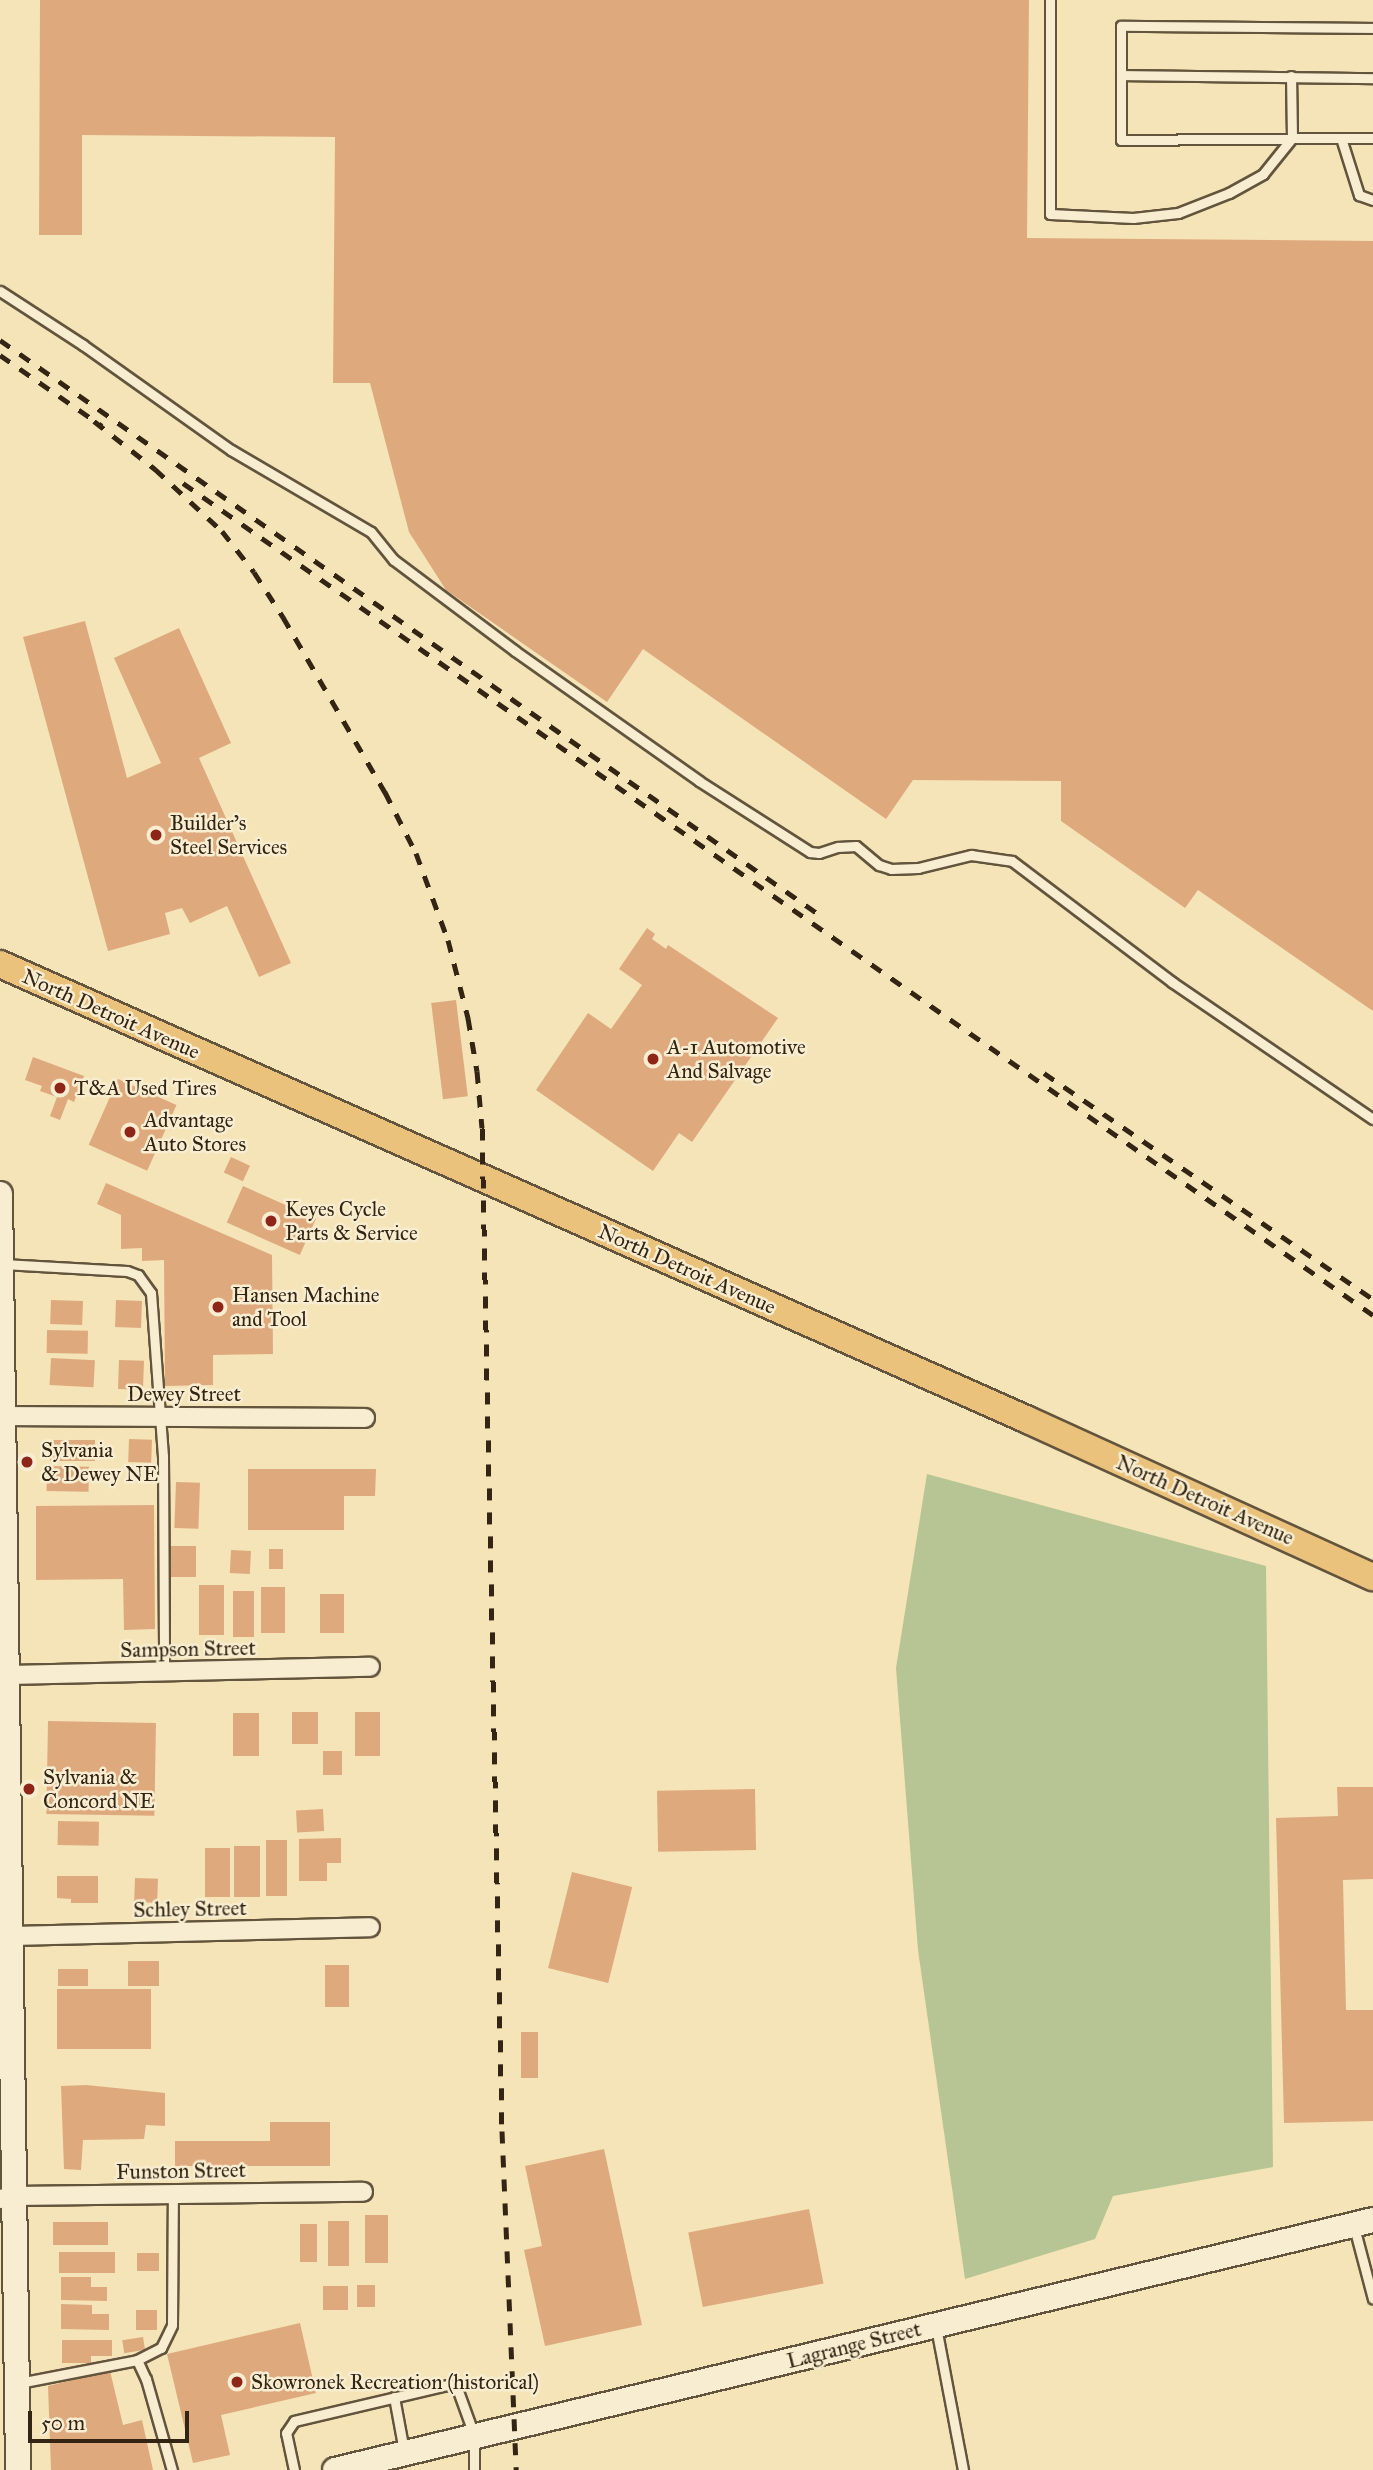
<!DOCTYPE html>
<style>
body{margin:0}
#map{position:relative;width:1373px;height:2470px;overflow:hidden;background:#f4e4b7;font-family:"IM FELL Great Primer",serif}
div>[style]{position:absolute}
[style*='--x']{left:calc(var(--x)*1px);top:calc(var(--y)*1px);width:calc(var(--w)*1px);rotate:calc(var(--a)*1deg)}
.green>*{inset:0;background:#b6c593}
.building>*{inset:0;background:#dfa97e;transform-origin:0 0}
.roads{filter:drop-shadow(2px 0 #63543d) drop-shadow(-2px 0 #63543d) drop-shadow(0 2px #63543d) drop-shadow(0 -2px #63543d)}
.lane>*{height:9px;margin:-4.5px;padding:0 4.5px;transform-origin:4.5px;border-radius:4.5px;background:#f8edd0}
.street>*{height:18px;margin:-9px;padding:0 9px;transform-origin:9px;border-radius:9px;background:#f8edd0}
.secondary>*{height:24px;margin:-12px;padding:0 12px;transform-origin:12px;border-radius:12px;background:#f8edd0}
.primary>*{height:26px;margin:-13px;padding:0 13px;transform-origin:13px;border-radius:13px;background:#eac27c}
.rail>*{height:5px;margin-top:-2.5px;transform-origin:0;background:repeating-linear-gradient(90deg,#332414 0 12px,transparent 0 24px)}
.dots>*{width:19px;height:19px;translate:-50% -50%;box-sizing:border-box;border:4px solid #f8edd0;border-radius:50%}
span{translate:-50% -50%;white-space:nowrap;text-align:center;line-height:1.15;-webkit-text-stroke:5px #f8edd0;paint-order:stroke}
.poi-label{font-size:21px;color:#332414}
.left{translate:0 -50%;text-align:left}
.street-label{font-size:21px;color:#332414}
.scale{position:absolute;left:28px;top:2411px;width:161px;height:32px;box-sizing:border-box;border:4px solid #332414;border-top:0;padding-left:9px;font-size:21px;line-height:24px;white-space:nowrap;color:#332414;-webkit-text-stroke:5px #f8edd0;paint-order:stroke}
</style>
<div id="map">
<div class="green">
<div style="clip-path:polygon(927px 1474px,1266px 1566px,1273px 2167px,1113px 2196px,1095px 2239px,965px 2279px,918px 1950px,896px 1668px)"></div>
</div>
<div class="building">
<div style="clip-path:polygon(40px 0,1029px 0,1027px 238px,1373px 241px,1373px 1011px,1198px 890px,1185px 908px,1061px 821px,1061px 781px,913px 780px,886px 819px,643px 649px,607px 702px,446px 590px,409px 532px,370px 383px,333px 383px,335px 137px,82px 135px,82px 235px,39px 235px)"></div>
<div style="clip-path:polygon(85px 621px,127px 778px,161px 763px,114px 658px,179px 628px,231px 743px,199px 758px,291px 963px,259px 977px,227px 906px,190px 923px,182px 908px,165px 913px,170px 934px,108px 951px,23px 637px)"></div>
<div style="clip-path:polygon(647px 928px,655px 934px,652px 939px,666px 949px,668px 945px,778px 1018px,692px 1142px,679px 1133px,653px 1171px,536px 1090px,588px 1013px,611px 1029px,642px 985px,619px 969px)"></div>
<div style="left:456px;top:1000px;width:97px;height:25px;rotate:83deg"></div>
<div style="clip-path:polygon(33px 1057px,84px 1076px,74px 1102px,68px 1099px,60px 1120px,50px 1116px,57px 1097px,40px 1091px,42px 1086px,25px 1080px)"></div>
<div style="left:118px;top:1079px;width:64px;height:72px;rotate:24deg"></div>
<div style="left:231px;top:1157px;width:21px;height:17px;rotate:25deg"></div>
<div style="clip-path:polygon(106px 1183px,272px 1255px,273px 1354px,213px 1355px,213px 1385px,165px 1386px,164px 1260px,142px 1261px,142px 1248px,121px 1249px,121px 1215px,97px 1204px)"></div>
<div style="left:243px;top:1186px;width:80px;height:40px;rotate:24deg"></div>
<div style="left:51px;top:1300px;width:32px;height:24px;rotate:2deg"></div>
<div style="left:116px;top:1300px;width:26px;height:27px;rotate:2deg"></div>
<div style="left:47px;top:1330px;width:41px;height:23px;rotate:1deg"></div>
<div style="left:51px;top:1358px;width:44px;height:27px;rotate:3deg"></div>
<div style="left:119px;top:1360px;width:25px;height:29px;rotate:2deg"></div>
<div style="left:129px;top:1439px;width:23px;height:23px;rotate:2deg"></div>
<div style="left:50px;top:1440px;width:45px;height:21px"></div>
<div style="left:47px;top:1466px;width:42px;height:25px;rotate:1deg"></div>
<div style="clip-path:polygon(248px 1469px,376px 1469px,375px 1496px,344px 1496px,344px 1530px,248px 1530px)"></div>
<div style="left:176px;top:1482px;width:24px;height:46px;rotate:2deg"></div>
<div style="clip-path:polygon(154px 1505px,155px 1629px,124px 1630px,123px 1579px,36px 1580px,36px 1506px)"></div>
<div style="left:196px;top:1546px;width:31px;height:26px;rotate:90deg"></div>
<div style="left:269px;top:1549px;width:14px;height:20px"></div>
<div style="left:231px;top:1550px;width:20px;height:23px;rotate:3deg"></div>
<div style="left:199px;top:1585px;width:25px;height:50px"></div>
<div style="left:261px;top:1587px;width:24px;height:46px"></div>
<div style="left:233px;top:1591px;width:21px;height:46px"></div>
<div style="left:320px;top:1594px;width:24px;height:39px"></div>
<div style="left:318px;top:1712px;width:32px;height:26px;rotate:90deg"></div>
<div style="left:355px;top:1712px;width:25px;height:44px"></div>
<div style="left:233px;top:1713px;width:26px;height:43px"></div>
<div style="left:48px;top:1721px;width:108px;height:93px;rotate:1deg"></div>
<div style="left:323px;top:1751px;width:19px;height:24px"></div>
<div style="clip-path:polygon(1337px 1787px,1373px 1787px,1373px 1879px,1343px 1880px,1346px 2010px,1373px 2010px,1373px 2121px,1284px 2123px,1276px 1818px,1338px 1816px)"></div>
<div style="left:755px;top:1789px;width:61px;height:98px;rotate:89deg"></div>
<div style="left:323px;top:1809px;width:22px;height:27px;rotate:87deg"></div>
<div style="left:58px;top:1821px;width:41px;height:24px;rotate:1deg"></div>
<div style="clip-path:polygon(341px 1838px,341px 1863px,327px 1863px,327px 1881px,299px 1881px,299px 1839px)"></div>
<div style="left:266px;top:1840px;width:21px;height:56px"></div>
<div style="left:234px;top:1846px;width:26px;height:51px"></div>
<div style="left:205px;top:1848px;width:25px;height:49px"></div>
<div style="left:572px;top:1872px;width:62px;height:99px;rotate:14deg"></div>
<div style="clip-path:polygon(57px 1876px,98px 1876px,98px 1903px,71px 1903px,71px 1899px,57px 1898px)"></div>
<div style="left:135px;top:1878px;width:23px;height:24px;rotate:2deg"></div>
<div style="left:128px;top:1961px;width:31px;height:25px"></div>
<div style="left:349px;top:1965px;width:42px;height:24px;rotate:90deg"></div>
<div style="left:58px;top:1969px;width:30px;height:17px"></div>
<div style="left:151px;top:1989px;width:60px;height:94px;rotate:90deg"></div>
<div style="left:521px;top:2032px;width:17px;height:46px"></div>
<div style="clip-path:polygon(86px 2085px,165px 2093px,165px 2126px,146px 2125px,144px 2139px,83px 2140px,81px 2170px,64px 2169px,61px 2086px)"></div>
<div style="clip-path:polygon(270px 2122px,330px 2122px,330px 2166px,175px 2166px,175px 2141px,270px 2141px)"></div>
<div style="clip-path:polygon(604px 2149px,642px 2325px,545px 2346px,524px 2250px,542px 2246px,525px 2166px)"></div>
<div style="left:809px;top:2209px;width:76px;height:123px;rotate:79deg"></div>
<div style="left:365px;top:2215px;width:23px;height:48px"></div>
<div style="left:349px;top:2221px;width:45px;height:21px;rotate:90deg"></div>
<div style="left:53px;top:2222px;width:55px;height:23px"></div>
<div style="left:300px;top:2224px;width:17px;height:38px"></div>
<div style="left:115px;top:2252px;width:21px;height:56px;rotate:90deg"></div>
<div style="left:137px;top:2253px;width:22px;height:18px"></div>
<div style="clip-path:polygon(61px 2277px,91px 2277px,91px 2287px,107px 2287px,107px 2301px,61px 2300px)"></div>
<div style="left:357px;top:2285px;width:18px;height:22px"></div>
<div style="left:323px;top:2286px;width:25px;height:24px"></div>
<div style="clip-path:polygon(61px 2304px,92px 2305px,92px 2314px,109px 2314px,109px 2330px,61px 2329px)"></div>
<div style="left:136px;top:2310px;width:21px;height:20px"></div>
<div style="clip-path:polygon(300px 2323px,316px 2393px,221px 2415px,230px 2455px,193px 2463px,167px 2354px)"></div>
<div style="left:143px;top:2337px;width:13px;height:21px;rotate:81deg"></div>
<div style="clip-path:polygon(62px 2340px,112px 2340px,112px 2356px,91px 2356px,91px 2363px,62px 2363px)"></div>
<div style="clip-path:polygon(110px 2371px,123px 2425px,142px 2420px,153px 2470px,51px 2470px,48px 2386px)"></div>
</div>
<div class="roads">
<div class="lane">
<div style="--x:1050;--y:0;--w:214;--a:90"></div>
<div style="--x:1050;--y:214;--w:83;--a:2.8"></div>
<div style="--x:1133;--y:218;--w:45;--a:-6.3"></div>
<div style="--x:1178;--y:213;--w:55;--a:-21.4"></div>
<div style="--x:1229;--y:193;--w:39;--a:-29"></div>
<div style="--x:1263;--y:174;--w:46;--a:-51.1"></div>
<div style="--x:1292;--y:138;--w:62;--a:-90.9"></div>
<div style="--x:1373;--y:28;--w:252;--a:-179.5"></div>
<div style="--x:1121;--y:26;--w:114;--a:90"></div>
<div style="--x:1121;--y:140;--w:252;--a:-0.5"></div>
<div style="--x:1121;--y:75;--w:252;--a:0.7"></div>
<div style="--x:1341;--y:138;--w:60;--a:72.5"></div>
<div style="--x:1359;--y:195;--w:15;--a:20"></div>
<div style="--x:0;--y:291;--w:99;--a:33"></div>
<div style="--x:83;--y:345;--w:181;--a:35.4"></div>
<div style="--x:231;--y:450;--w:162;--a:30.4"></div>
<div style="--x:371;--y:532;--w:36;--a:51"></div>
<div style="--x:394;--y:560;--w:151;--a:36.9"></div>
<div style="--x:515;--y:651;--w:225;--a:35.2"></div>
<div style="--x:699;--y:781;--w:132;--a:32.6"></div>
<div style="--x:810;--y:852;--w:9;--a:6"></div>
<div style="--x:819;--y:853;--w:20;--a:-18"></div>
<div style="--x:838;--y:847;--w:18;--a:-3"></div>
<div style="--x:856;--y:846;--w:30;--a:40"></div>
<div style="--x:879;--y:865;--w:13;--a:18"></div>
<div style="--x:891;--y:869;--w:27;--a:-2"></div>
<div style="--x:918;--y:868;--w:55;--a:-13.8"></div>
<div style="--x:971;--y:855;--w:41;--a:8.3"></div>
<div style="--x:1012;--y:861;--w:201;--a:37.1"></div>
<div style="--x:1172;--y:982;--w:243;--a:34.3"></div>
<div style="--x:3;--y:1264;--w:124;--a:3.2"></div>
<div style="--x:127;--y:1271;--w:12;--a:20"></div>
<div style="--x:138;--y:1275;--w:22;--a:54"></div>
<div style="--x:151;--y:1293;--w:163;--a:85.8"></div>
<div style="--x:163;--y:1456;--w:216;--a:89.7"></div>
<div style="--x:1354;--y:2227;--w:74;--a:75.2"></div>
<div style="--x:936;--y:2327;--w:146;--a:79.3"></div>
<div style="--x:137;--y:2360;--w:27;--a:-27"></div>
<div style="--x:161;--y:2348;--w:25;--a:-64"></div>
<div style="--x:172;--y:2325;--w:131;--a:-89.6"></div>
<div style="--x:19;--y:2383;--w:120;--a:-11"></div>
<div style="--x:137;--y:2360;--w:21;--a:65"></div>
<div style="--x:146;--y:2379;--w:95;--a:74.1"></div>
<div style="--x:394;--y:2397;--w:55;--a:79.5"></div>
<div style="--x:294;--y:2470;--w:38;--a:-102"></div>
<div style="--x:286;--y:2433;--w:14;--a:-56"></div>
<div style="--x:294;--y:2421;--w:158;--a:-13.2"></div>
<div style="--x:448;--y:2385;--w:9;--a:18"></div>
<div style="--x:457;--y:2388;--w:50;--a:70.1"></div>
<div style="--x:474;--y:2435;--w:35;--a:90"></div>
</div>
<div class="street">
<div style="--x:3;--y:1416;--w:362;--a:0.3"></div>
<div style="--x:7;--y:1675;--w:363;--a:-1.3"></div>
<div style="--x:11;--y:1936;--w:359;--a:-1.4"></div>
<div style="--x:0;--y:2199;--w:14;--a:-12"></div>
<div style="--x:14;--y:2196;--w:349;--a:-0.7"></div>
</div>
<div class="secondary">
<div style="--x:0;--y:1194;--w:1276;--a:89.19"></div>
<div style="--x:335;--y:2470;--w:1068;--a:-13.54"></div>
</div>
<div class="primary">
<div style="--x:0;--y:964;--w:1125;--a:23.92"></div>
<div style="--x:1028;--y:1420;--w:379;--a:24.5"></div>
</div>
</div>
<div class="rail">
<div style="--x:0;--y:340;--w:1007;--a:35.05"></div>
<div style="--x:0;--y:355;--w:124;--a:34.8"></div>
<div style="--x:94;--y:421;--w:78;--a:38.2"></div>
<div style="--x:155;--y:469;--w:91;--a:42.8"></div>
<div style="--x:222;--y:531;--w:52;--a:52"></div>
<div style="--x:254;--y:572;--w:54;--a:57.2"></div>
<div style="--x:283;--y:617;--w:203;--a:59.8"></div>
<div style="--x:385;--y:792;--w:68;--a:63.1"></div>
<div style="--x:416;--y:853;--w:93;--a:69.8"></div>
<div style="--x:448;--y:940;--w:81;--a:75.6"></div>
<div style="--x:468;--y:1018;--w:54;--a:80.4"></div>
<div style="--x:477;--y:1071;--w:57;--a:85"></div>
<div style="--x:482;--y:1128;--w:1003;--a:88.86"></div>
<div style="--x:502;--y:2131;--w:339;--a:87.6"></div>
<div style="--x:183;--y:483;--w:1452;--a:34.96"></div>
<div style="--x:1044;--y:1073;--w:399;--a:34.5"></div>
</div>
<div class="dots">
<div style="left:156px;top:835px;background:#8f2418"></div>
<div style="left:653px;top:1059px;background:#8f2418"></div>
<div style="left:60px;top:1088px;background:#8f2418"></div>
<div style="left:130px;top:1132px;background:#8f2418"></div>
<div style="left:271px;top:1221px;background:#8f2418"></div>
<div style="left:218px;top:1307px;background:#8f2418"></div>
<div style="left:27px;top:1462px;background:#8f2418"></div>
<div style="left:29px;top:1789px;background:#8f2418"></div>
<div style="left:237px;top:2382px;background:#8f2418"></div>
</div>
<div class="poi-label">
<span class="left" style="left:170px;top:835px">Builder's<br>Steel Services</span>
<span class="left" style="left:667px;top:1059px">A-1 Automotive<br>And Salvage</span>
<span class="left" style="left:74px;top:1088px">T&amp;A Used Tires</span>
<span class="left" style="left:144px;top:1132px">Advantage<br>Auto Stores</span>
<span class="left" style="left:285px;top:1221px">Keyes Cycle<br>Parts &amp; Service</span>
<span class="left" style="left:232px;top:1307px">Hansen Machine<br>and Tool</span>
<span class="left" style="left:41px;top:1462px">Sylvania<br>&amp; Dewey NE</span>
<span class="left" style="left:43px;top:1789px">Sylvania &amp;<br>Concord NE</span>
<span class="left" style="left:251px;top:2382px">Skowronek Recreation (historical)</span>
</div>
<div class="street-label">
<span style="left:111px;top:1014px;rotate:24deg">North Detroit Avenue</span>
<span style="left:687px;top:1269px;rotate:24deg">North Detroit Avenue</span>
<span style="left:184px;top:1394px">Dewey Street</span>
<span style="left:1205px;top:1500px;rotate:24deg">North Detroit Avenue</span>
<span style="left:188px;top:1649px;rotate:-1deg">Sampson Street</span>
<span style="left:190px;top:1909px;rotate:-1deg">Schley Street</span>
<span style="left:181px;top:2171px;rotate:-1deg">Funston Street</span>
<span style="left:854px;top:2345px;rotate:-14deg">Lagrange Street</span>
</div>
<div class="scale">50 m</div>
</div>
